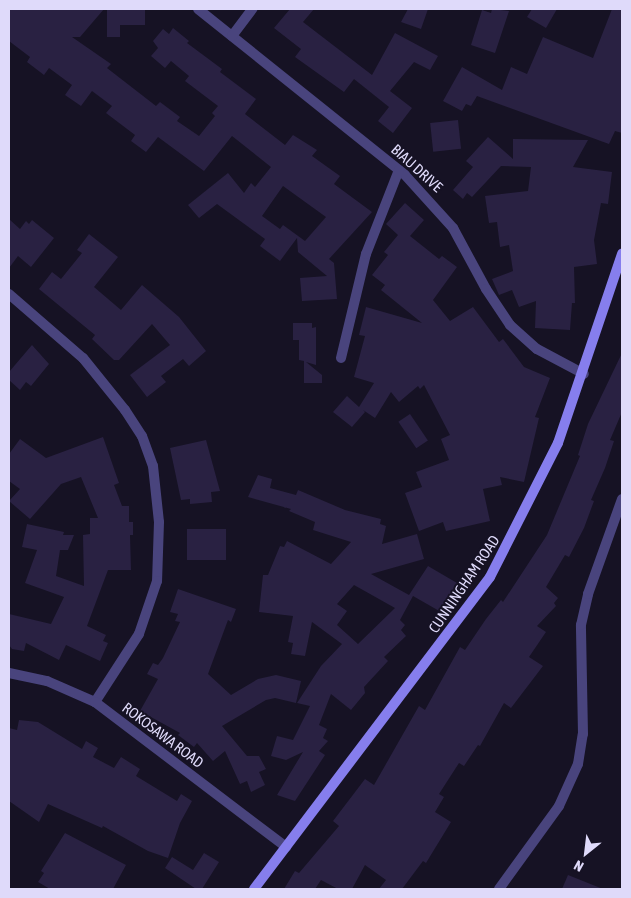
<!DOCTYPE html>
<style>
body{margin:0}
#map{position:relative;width:631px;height:898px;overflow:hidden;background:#161224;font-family:"Asap Condensed",sans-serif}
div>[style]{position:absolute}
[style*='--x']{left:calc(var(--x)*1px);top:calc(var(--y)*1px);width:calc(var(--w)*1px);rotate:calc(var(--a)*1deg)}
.building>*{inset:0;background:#292142;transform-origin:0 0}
.street>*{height:10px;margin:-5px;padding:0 5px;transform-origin:5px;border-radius:5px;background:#49447d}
.secondary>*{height:10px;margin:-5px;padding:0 5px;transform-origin:5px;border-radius:5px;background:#867eed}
span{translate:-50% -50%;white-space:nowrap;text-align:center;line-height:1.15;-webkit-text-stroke:4px #161224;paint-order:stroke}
.street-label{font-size:15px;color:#dfdafa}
.frame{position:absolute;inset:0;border:10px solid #dfdafa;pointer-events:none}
.north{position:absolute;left:561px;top:828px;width:50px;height:50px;-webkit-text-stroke:4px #161224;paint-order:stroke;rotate:209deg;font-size:14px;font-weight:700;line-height:20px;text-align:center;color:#dfdafa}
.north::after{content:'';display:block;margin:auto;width:18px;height:22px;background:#dfdafa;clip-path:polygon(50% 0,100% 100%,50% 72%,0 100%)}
</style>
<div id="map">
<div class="building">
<div style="clip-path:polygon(evenodd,9px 9px,104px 9px,80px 37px,72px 37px,111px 64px,107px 68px,156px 106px,160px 102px,180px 117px,177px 121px,199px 136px,215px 116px,212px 113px,218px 106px,185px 81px,189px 76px,171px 61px,165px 68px,151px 56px,158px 48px,153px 41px,163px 29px,169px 34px,173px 28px,189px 41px,187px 43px,222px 69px,220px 72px,256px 99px,245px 114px,285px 145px,293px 135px,317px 150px,312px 156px,340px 176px,334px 184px,372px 212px,329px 259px,334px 263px,337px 299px,302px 301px,300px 278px,327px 276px,298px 252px,297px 238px,280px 261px,260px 246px,265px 239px,217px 204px,199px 218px,188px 205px,228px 173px,244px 193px,251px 183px,255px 187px,271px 167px,232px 136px,204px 171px,158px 137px,146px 152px,131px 141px,135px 135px,106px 113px,112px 106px,92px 91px,81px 106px,65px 95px,72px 85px,49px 68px,44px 75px,27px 62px,30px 57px,9px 41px,9px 9px,283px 186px,326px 217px,305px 241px,283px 225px,280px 229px,262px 216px,283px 186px)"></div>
<div style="clip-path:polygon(107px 9px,145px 9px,145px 25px,120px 25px,120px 37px,107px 37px)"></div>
<div style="clip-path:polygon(290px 9px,314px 9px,303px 22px,372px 75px,395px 33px,438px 56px,430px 70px,414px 62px,390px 91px,412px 108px,393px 133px,378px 121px,389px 107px,354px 79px,344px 92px,295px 57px,301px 49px,274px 28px)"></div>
<div style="clip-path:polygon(408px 9px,428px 9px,421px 29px,401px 22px)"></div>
<div style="clip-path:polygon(492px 9px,509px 11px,495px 53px,471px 45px,482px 10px,491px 13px)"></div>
<div style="clip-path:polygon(532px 9px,557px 9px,546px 28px,527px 17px)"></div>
<div style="clip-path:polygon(612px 9px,622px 9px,622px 133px,615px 131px,609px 144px,477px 96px,471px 106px,466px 104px,462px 111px,443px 101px,462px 67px,502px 90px,511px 67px,527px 74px,543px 37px,593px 58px)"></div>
<div style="left:458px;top:120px;width:29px;height:28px;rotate:84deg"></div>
<div style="clip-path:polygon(488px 137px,513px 159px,513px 139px,588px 140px,573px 167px,612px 172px,608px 204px,601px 203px,594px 240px,597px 264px,574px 267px,575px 303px,572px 303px,570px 330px,535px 328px,536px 301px,519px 307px,512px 290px,499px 295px,492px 279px,513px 271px,509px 245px,500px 247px,497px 222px,489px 223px,485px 196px,528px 191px,531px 167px,501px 166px,472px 197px,467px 193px,463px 199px,453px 190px,473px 167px,466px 161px)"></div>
<div style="clip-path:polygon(405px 203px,424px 220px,410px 236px,439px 259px,442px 256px,457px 267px,433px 300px,450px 321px,473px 307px,499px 342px,503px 339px,524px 367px,550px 378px,535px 417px,539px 418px,524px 482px,500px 477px,502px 485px,483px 489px,490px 521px,446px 531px,443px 522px,419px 531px,405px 493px,422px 487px,416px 472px,449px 460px,441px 439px,450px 435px,424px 385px,420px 389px,418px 386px,399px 402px,391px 392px,375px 418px,363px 410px,365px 412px,352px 427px,333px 412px,347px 396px,359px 407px,374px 383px,354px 377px,365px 336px,359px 335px,366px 307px,422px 323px,381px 290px,385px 285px,372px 275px,388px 255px,384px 252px,398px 235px,386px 224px)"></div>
<div style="clip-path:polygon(9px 219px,20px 229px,26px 221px,29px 224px,32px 220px,54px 238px,31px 267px,18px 256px,9px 268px)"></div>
<div style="clip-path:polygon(89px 234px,118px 257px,94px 287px,121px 310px,142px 285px,179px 317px,206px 351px,189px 366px,183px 359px,161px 376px,166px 382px,147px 397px,130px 375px,170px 345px,152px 324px,119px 360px,114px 360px,92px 339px,95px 335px,39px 289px,52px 272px,61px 279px,82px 253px,77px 250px)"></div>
<div style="clip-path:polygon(293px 323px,312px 323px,312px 328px,316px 327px,316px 365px,306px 362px,322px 375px,322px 383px,304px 383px,304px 361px,299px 360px,299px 340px,293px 340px)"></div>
<div style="clip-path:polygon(32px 345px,49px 364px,31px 386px,26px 382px,20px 390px,9px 380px,9px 372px)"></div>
<div style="clip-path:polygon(622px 353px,622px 412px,610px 440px,614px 441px,605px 468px,591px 500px,594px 501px,584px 528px,569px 557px,565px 555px,546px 587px,558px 598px,554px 603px,556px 606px,537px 626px,546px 632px,529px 657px,543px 666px,511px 708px,504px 703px,480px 746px,478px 745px,464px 766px,459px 763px,439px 794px,444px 797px,435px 812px,451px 822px,426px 863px,423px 861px,402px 889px,379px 889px,386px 880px,365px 865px,352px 889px,338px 889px,321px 880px,315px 889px,284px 889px,295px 871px,299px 873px,339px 826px,333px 821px,365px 779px,374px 785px,419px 706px,425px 710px,460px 647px,465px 650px,486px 619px,501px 600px,503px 602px,547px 535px,580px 456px,578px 455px,588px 424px)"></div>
<div style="left:410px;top:414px;width:32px;height:14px;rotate:56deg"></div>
<div style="clip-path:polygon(103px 437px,119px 483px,114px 485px,122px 506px,129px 506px,129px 522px,133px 522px,133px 535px,130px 535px,131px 570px,108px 570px,87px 626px,106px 635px,103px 641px,108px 643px,100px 661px,66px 645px,59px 660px,26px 643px,24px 651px,12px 649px,9px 645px,9px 614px,51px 624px,64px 597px,25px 583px,37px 550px,22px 547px,27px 524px,64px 532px,63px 535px,74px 535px,68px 550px,60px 550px,56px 576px,84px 586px,83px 535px,90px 534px,90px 518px,98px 518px,81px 477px,61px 484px,30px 519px,9px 501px,20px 489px,9px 481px,9px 454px,20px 439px,46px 458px)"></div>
<div style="clip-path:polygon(206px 440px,220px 491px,211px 492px,212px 502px,190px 504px,190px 499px,181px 500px,170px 448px)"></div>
<div style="clip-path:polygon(evenodd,258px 475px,272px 479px,270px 488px,296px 495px,298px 490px,345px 510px,381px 519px,380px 524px,386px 526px,382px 544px,417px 534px,424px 559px,371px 574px,409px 595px,428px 566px,457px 583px,441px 612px,413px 596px,400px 620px,405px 625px,401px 630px,406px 636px,384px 657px,388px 661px,364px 687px,365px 693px,351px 710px,331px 694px,319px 725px,327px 729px,323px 738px,328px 741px,319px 751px,325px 755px,295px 801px,277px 795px,303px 752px,286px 760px,271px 756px,277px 736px,293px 740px,310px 706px,297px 703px,321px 666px,342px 644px,312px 622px,305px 656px,291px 654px,293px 643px,288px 642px,293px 616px,259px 612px,263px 575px,268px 575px,280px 546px,284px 547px,287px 541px,331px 564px,351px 542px,313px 530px,315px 522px,289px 511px,291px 509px,248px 497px,258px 475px,354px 585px,395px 608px,358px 644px,337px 625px,347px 611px,337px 604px,354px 585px)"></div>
<div style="left:187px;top:529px;width:39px;height:31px"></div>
<div style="clip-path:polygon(178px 589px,236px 609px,231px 622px,228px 620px,208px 674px,231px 695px,258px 679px,276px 675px,301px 681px,296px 703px,275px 698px,266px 700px,222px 726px,247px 756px,259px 756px,266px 769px,259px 772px,265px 785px,251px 792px,247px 781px,240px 784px,225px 751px,213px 761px,197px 743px,194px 747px,178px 735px,180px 733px,140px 711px,158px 679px,147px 674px,153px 663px,158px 665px,163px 658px,180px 622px,175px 621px,178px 614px,170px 612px)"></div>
<div style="clip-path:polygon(19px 720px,38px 722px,82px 749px,86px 741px,98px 748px,93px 757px,114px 768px,121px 757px,140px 769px,136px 776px,177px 801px,181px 794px,192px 801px,180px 823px,168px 858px,148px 851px,103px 826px,102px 828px,48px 804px,39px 822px,9px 801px,9px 728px,17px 730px)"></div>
<div style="clip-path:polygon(65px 833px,126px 865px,113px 889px,50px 889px,38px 882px,44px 873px,41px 871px)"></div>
<div style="clip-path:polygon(204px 853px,219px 862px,202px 889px,196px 889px,165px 868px,172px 857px,193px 870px)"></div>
<div style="clip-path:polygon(568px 875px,603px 889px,562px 889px)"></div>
</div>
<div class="street">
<div style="--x:198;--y:9;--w:265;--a:38.7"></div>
<div style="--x:405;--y:175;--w:72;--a:47.8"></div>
<div style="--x:453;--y:228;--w:69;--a:61.6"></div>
<div style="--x:486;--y:289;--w:43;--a:56.3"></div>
<div style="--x:510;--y:325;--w:36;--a:42"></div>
<div style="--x:537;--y:349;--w:53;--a:28"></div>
<div style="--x:232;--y:36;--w:34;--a:-53"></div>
<div style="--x:9;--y:294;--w:98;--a:40.9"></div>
<div style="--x:83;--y:358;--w:67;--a:51.1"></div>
<div style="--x:125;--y:410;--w:31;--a:57"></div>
<div style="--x:142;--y:436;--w:32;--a:70"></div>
<div style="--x:153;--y:466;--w:56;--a:83.9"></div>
<div style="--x:159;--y:522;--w:59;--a:91.9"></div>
<div style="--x:157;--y:581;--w:56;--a:108.8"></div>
<div style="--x:139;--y:634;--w:81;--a:122.9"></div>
<div style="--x:341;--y:358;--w:107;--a:-76.5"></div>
<div style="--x:366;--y:254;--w:90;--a:-68.6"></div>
<div style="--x:9;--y:673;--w:39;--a:12"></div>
<div style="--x:47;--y:681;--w:52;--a:23.6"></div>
<div style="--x:95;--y:702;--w:240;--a:37.2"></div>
<div style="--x:499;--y:889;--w:102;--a:-54.1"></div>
<div style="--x:559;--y:806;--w:46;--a:-65.7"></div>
<div style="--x:578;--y:764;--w:30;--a:-81"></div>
<div style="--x:583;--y:734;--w:109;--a:-91.1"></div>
<div style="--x:581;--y:625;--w:32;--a:-77"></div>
<div style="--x:588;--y:594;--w:101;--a:-70.3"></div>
</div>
<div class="secondary">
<div style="--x:254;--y:889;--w:391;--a:-52.9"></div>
<div style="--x:490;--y:577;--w:150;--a:-63.1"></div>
<div style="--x:558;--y:443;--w:200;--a:-71.3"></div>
</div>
<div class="street-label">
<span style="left:417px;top:168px;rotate:42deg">BIAU DRIVE</span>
<span style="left:464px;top:584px;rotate:-56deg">CUNNINGHAM ROAD</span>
<span style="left:163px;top:735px;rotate:37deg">ROKOSAWA ROAD</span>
</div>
<div class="frame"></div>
<div class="north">N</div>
</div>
